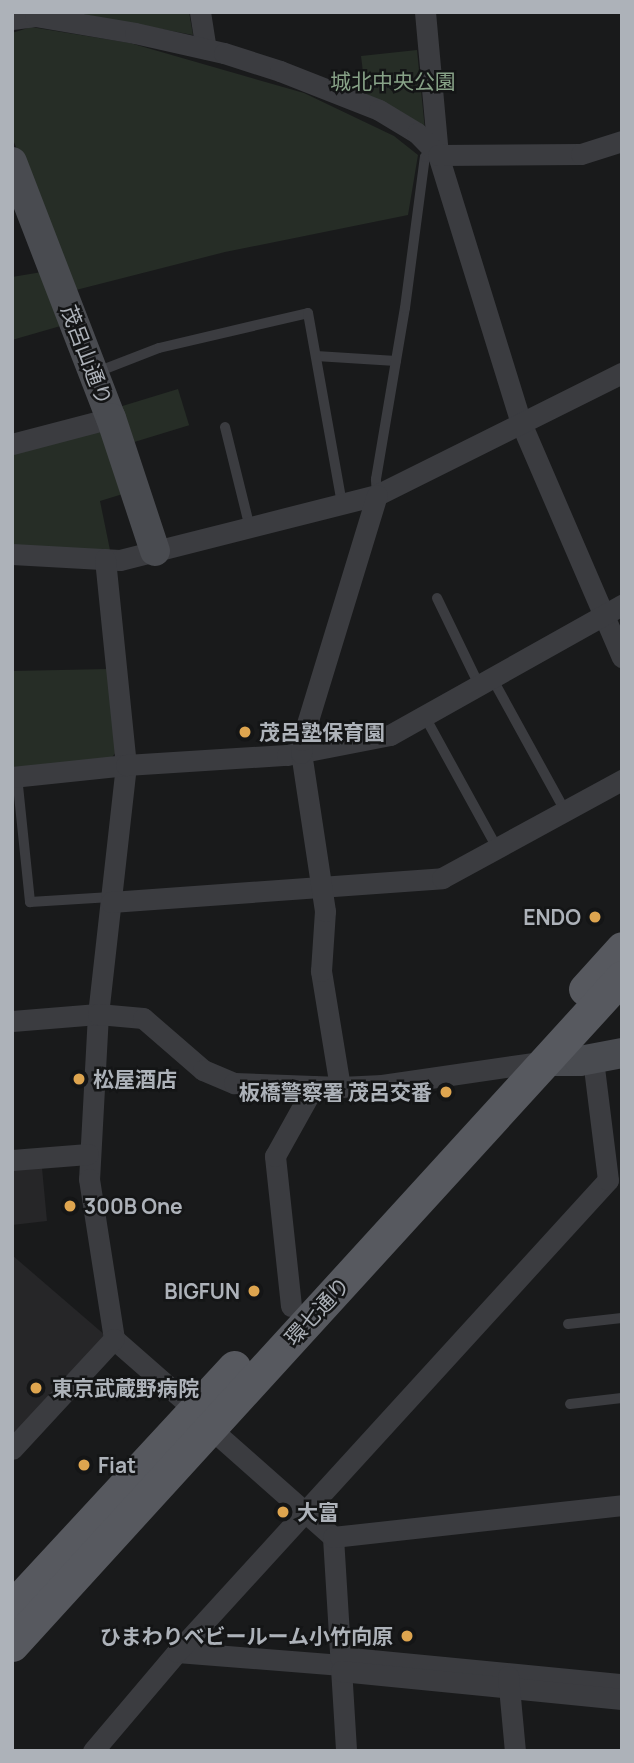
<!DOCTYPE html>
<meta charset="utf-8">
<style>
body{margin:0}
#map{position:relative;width:634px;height:1763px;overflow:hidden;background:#191a1b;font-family:Manrope,"Noto Sans JP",sans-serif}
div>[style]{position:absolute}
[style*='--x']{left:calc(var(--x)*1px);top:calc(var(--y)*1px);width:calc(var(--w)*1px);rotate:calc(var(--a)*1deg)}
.built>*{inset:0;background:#262628}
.green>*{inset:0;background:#262d26;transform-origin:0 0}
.lane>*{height:10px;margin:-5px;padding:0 5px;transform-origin:5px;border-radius:5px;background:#3b3c40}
.street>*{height:21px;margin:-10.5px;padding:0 10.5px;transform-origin:10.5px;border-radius:10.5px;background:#3b3c40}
.secondary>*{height:30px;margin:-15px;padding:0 15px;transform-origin:15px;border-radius:15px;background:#494b50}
.primary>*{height:33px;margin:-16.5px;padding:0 16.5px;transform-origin:16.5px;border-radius:16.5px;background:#57595f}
.dots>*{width:19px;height:19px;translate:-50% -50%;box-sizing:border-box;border:4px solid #141516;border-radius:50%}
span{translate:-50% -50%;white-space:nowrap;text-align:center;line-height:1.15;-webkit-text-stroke:5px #141516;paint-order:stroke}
.park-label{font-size:21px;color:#87a287}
.street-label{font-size:21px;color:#adb2b9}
.poi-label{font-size:21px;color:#adb2b9;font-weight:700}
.left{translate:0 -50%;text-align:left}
.right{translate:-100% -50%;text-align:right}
.frame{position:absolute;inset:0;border:14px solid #adb2b9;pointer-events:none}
</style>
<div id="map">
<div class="built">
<div style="clip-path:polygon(42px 1168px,47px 1221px,12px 1225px,12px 1170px)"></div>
<div style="clip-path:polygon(12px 1255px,106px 1336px,12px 1440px)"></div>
</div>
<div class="green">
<div style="clip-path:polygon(71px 12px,189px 12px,193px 35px)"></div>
<div style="clip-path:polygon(31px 27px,130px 43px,304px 93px,394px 136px,418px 155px,408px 215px,225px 252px,72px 291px,12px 137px,12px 33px)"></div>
<div style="clip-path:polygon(417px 50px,425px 130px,366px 97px,361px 56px)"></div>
<div style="clip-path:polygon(42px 272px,64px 325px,12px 340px,12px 277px)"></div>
<div style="left:178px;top:389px;width:38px;height:65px;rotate:73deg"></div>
<div style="clip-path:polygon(95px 428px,106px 433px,126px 493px,100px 501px,110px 550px,12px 546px,12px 452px)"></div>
<div style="clip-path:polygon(108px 669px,116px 752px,110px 760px,12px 770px,12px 671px)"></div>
</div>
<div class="lane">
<div style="--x:316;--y:356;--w:80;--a:3.6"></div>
<div style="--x:97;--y:372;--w:66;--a:-21.2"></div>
<div style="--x:159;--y:348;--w:153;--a:-13.2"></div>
<div style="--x:308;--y:313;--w:194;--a:79.9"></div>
<div style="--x:225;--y:427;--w:104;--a:76.1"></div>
<div style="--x:377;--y:495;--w:16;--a:-94"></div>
<div style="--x:376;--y:479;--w:173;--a:-80.4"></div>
<div style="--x:405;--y:308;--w:152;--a:-82.5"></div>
<div style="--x:425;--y:157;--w:13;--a:-9"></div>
<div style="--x:437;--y:598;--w:97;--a:64.2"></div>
<div style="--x:492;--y:678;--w:152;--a:61.2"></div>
<div style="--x:424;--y:715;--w:152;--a:61.2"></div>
<div style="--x:17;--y:776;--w:127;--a:84.1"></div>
<div style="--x:30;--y:902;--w:81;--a:-3.5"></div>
<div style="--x:568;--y:1324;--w:54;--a:-6.3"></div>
<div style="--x:570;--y:1404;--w:52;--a:-6.6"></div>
</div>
<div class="street">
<div style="--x:200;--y:12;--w:37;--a:81"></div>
<div style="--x:425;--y:12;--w:144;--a:84.8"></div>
<div style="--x:438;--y:155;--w:281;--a:72.8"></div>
<div style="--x:521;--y:423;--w:255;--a:66.7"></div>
<div style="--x:12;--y:19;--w:23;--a:-7"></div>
<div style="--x:35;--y:16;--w:101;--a:9.6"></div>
<div style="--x:135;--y:33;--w:91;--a:12.7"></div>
<div style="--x:224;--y:53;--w:59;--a:17.8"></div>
<div style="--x:280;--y:71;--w:106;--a:21.5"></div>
<div style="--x:379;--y:110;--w:44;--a:31.2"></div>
<div style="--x:417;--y:133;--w:30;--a:46"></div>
<div style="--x:438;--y:155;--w:143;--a:-0.4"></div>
<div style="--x:581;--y:154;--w:43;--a:-17.6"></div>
<div style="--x:12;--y:444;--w:102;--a:-14.7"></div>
<div style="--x:12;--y:554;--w:108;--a:3.2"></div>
<div style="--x:120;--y:560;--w:265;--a:-14.2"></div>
<div style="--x:377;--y:495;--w:274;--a:-26.5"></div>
<div style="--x:105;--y:559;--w:207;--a:84.2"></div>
<div style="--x:126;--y:765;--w:251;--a:96.4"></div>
<div style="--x:98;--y:1014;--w:165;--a:93.1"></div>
<div style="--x:89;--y:1179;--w:162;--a:81.1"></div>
<div style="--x:114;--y:1339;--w:108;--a:41.2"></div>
<div style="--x:12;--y:777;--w:115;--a:-6"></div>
<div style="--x:126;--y:765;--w:161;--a:-3.6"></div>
<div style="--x:287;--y:755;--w:105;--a:-11"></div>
<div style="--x:390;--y:735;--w:266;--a:-29.3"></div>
<div style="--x:111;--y:902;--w:332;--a:-4.1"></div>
<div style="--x:442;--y:878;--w:205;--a:-28.6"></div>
<div style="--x:12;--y:1021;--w:86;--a:-4.7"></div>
<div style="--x:98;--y:1014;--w:45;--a:5.1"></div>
<div style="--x:143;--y:1018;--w:79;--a:40.9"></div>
<div style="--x:203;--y:1070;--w:34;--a:23"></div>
<div style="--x:234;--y:1083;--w:106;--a:2.2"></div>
<div style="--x:340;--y:1087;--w:42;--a:-2.7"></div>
<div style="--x:382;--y:1085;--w:166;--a:-8.3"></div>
<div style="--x:340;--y:1087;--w:118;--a:-99.3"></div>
<div style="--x:321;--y:971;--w:60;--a:-86.2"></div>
<div style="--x:325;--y:911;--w:160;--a:-98.6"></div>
<div style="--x:301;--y:753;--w:13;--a:-86"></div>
<div style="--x:302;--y:740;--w:256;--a:-73"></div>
<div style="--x:12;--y:1160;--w:76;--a:-4.5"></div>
<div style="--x:291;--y:1306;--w:151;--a:-96.1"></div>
<div style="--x:275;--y:1156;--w:80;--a:-60.9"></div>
<div style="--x:210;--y:1428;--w:164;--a:41.5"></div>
<div style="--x:333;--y:1537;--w:214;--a:86.5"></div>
<div style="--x:12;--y:1449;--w:150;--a:-47.2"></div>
<div style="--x:333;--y:1537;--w:291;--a:-6.3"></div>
<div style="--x:177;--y:1652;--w:165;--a:4.5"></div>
<div style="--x:340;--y:1657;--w:283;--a:5.5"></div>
<div style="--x:341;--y:1671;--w:282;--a:5.7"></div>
<div style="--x:508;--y:1676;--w:75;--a:84.7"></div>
<div style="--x:93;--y:1751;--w:130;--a:-49.7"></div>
<div style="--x:177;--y:1652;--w:639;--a:-47.6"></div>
<div style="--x:608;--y:1180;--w:122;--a:-97.1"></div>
</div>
<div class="secondary">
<div style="--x:12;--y:162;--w:274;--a:68.9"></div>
<div style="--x:111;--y:418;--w:140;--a:71.7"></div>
<div style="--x:546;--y:1061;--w:34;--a:0"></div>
<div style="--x:580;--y:1061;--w:43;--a:-10.8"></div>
</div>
<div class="primary">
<div style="--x:585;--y:989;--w:55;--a:-47.9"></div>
<div style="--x:12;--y:1607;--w:327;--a:-47.2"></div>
<div style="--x:12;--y:1645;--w:905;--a:-47.6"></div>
</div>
<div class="dots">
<div style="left:245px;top:732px;background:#dea54f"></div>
<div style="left:595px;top:917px;background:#dea54f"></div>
<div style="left:79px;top:1079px;background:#dea54f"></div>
<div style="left:446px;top:1092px;background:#dea54f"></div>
<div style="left:70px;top:1206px;background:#dea54f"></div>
<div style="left:254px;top:1291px;background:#dea54f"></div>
<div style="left:36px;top:1388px;background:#dea54f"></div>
<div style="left:84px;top:1465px;background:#dea54f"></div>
<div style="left:283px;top:1512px;background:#dea54f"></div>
<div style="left:407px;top:1636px;background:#dea54f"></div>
</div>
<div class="park-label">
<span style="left:393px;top:81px">城北中央公園</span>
</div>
<div class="street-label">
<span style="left:87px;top:355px;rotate:69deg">茂呂山通り</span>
<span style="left:317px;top:1311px;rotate:-47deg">環七通り</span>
</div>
<div class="poi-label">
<span class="left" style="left:259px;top:732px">茂呂塾保育園</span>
<span class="right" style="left:581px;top:917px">ENDO</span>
<span class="left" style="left:93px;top:1079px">松屋酒店</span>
<span class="right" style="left:432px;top:1092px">板橋警察署 茂呂交番</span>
<span class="left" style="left:84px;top:1206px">300B One</span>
<span class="right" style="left:240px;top:1291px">BIGFUN</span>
<span class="left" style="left:52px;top:1388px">東京武蔵野病院</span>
<span class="left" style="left:98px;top:1465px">Fiat</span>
<span class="left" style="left:297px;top:1512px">大富</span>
<span class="right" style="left:393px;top:1636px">ひまわりベビールーム小竹向原</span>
</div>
<div class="frame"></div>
</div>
